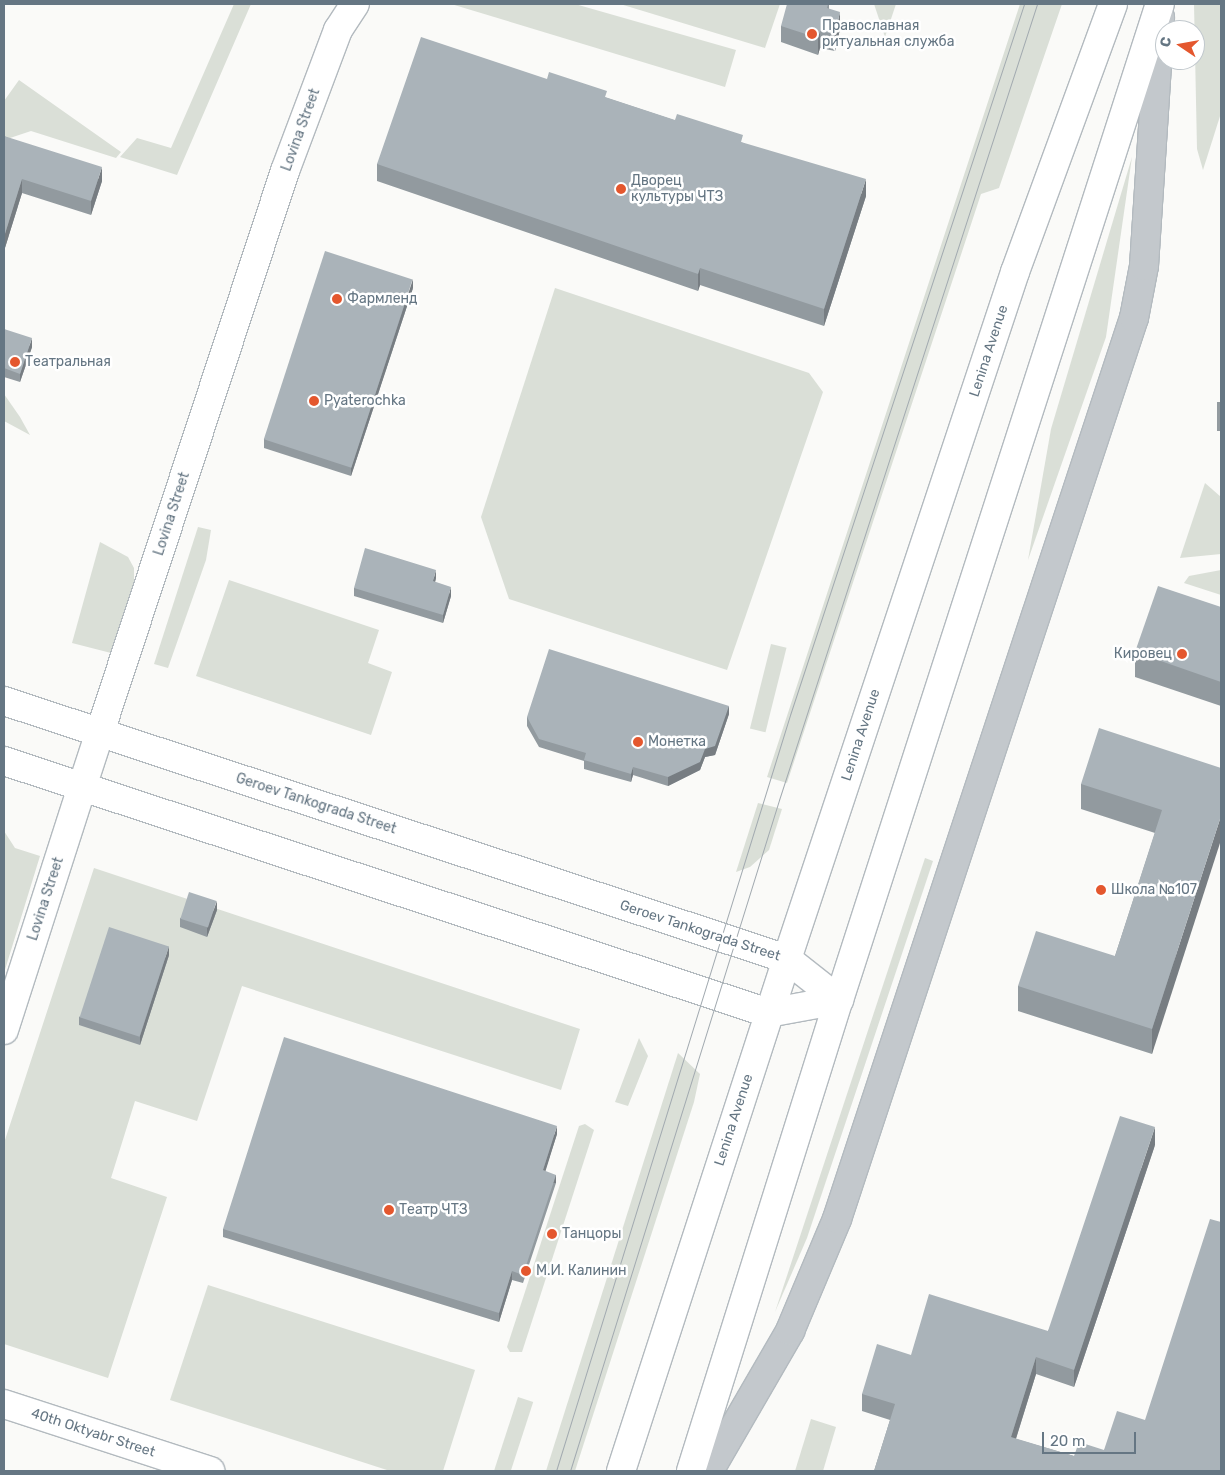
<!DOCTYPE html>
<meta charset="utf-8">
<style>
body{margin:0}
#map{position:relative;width:1225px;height:1475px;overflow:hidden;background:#fafaf8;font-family:Rubik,sans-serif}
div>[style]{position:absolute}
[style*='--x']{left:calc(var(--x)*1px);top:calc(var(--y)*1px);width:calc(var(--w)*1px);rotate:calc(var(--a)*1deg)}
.green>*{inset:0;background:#dadfd7;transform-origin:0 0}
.roads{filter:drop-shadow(1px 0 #b3babf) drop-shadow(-1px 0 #b3babf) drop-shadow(0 1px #b3babf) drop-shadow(0 -1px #b3babf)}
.street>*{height:28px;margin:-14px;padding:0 14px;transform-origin:14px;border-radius:14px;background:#c3c8cc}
.secondary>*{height:28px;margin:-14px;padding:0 14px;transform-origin:14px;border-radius:14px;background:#fff}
.primary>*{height:28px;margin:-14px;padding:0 14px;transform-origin:14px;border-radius:14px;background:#fff}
.tram>*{height:1px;margin:-0.5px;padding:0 0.5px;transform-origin:0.5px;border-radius:0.5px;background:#a2aab0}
.wall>*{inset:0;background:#929a9f;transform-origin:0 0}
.shaded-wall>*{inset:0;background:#777d82;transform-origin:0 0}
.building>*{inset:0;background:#aab3b9;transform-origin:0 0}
.dots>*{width:14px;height:14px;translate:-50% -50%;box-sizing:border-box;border:2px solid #fff;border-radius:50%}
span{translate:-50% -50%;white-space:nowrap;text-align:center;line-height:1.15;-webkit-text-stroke:5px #fff;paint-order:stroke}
.poi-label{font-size:14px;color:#657683}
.left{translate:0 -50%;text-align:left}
.right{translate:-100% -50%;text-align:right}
.street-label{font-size:14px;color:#657683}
.frame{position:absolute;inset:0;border:5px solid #657683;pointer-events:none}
.north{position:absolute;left:1155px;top:20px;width:50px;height:50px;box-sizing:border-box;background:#fff;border:1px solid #c1c8cd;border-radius:50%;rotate:282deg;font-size:14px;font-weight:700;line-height:20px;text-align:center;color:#657683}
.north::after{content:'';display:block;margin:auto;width:18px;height:22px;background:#e4572e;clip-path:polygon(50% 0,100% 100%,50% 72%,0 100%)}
.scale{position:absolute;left:1042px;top:1432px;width:94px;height:22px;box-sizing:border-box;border:2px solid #657683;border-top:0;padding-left:6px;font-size:15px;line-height:18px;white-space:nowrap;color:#657683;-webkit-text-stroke:4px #fff;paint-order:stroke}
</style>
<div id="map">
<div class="green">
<div style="clip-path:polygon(234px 4px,251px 4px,177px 175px,120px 157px,137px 138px,171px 148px)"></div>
<div style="clip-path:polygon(451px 4px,575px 4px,736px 50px,725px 87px)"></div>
<div style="clip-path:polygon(620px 4px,780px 4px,765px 48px)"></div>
<div style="clip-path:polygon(874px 4px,896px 4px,885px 37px)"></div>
<div style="clip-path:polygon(1020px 4px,1062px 4px,999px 188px,981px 194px,787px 783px,767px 777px)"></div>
<div style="clip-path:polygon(1194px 4px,1221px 4px,1221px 113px,1203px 170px,1197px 149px)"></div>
<div style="clip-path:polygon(19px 80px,121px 152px,116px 158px,31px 131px,4px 140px,4px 101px)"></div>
<div style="clip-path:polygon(1132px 157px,1106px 337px,1028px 560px,1051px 429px)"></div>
<div style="clip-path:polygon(555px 288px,809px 373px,823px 392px,727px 670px,509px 599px,481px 517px)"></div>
<div style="clip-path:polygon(4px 394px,20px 417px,30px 435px,4px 421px)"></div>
<div style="clip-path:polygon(1205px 483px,1221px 497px,1221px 554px,1180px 558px)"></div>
<div style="clip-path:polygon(198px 527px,211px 530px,206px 560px,168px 668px,154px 664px)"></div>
<div style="clip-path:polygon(100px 542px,128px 557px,134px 568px,134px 585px,111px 653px,72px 643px)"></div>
<div style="clip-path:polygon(1221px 570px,1221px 595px,1184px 583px,1189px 576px)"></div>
<div style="clip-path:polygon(229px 580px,379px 630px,368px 663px,392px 672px,371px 735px,196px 676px)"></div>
<div style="left:771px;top:644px;width:16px;height:87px;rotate:14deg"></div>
<div style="clip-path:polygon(758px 803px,782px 809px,769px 850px,750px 867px,736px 872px)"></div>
<div style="clip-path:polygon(4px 831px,15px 848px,40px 856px,4px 973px)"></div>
<div style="clip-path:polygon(925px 858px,933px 861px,807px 1238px,775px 1312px)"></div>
<div style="clip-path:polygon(94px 868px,580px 1029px,561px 1090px,242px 986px,197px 1121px,135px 1101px,111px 1178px,167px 1197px,108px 1378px,4px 1344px,4px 1143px)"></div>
<div style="clip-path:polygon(639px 1038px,648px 1056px,628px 1106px,615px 1102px)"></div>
<div style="clip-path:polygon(678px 1053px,700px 1074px,694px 1102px,575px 1471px,546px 1471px)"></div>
<div style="clip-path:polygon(585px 1124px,594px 1130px,522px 1352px,510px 1352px,507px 1347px,579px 1126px)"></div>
<div style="clip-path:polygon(208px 1285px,475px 1370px,443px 1471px,390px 1471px,170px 1400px)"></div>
<div style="left:518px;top:1397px;width:16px;height:77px;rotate:18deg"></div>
<div style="clip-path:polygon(811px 1419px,836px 1427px,823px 1471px,795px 1471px)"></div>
</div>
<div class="roads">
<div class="street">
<div style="--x:709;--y:1471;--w:162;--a:-59.9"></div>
<div style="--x:790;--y:1331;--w:121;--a:-67.2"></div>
<div style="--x:837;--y:1219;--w:949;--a:-71.76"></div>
<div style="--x:1134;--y:318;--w:53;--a:-79.1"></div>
<div style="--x:1144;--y:266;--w:249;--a:-86.3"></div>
</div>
<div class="secondary">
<div style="--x:100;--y:732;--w:591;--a:-71.75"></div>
<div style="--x:285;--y:171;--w:151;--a:-69.4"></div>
<div style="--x:338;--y:30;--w:31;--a:-57"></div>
<div style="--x:787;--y:959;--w:724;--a:-71.64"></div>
<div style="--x:1015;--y:272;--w:285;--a:-69.9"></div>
<div style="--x:839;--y:1000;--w:1046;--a:-72.14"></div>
<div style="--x:4;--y:1030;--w:255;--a:-72.2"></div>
<div style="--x:4;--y:1404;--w:217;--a:18"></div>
</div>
<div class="primary">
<div style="--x:4;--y:701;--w:824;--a:18.24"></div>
<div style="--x:787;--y:959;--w:66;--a:38.3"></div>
<div style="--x:4;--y:761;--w:804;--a:18.25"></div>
<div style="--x:768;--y:1013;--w:72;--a:-10.4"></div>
<div style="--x:82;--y:787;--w:58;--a:-71.9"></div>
<div style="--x:621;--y:1471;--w:538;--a:-72.04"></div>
<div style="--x:691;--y:1471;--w:494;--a:-72.6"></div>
</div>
</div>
<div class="tram">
<div style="--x:556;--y:1471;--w:791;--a:-72.8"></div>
<div style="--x:790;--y:715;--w:749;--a:-71.78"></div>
<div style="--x:570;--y:1471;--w:703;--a:-72.7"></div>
<div style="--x:779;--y:800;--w:837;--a:-72.04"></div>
</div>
<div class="wall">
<div style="clip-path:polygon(829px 4px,829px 9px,840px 29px,835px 51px,820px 48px,818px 55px,781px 42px,781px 26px)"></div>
<div style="clip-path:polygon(547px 79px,607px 98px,743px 143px,866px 196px,824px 326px,700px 285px,698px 291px,377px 181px,377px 164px)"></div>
<div style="clip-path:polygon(4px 136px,102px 181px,91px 215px,22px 193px,4px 251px)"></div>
<div style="clip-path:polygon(413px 288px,351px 476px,264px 448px,264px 439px)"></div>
<div style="clip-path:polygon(4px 329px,32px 347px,20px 382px,4px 377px)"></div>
<div style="left:1221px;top:402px;width:29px;height:4px;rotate:90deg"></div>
<div style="clip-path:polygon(436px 578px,435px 582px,451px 596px,443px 623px,354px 596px,354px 588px)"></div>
<div style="clip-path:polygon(1221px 607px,1221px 706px,1135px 677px,1135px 652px)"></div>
<div style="clip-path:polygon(729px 714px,715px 755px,705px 757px,700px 770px,668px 786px,633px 775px,631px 782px,584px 769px,584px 761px,539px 747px,527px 726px,527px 717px)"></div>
<div style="clip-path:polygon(1221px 768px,1152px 1054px,1018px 1011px,1018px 986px,1115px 956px,1155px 833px,1081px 809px,1081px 784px)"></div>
<div style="clip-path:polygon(217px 910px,207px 937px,180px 927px,180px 918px)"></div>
<div style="clip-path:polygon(169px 955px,140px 1045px,79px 1025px,79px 1017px)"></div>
<div style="clip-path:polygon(557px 1134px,545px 1171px,556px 1183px,523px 1283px,512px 1280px,499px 1322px,223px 1237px,223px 1229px)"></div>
<div style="clip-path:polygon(1155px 1145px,1074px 1387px,1036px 1374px,1016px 1439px,1074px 1456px,1104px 1450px,1145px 1420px,1221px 1471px,874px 1471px,890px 1420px,862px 1411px,862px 1394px,911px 1355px,1048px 1331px)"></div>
</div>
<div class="shaded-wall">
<div style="clip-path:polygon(840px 12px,840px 29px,835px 51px,835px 34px)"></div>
<div style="clip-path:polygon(820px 31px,820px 48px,818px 55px,818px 38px)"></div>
<div style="clip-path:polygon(102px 167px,102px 181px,91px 215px,91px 201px)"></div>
<div style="clip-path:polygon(22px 179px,22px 193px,4px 251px,4px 237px)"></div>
<div style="clip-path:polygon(866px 179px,866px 196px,824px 326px,824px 309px)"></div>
<div style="clip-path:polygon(700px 268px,700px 285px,698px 291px,698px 274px)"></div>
<div style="clip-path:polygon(413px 279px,413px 288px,351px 476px,351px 468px)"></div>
<div style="clip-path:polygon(32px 338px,32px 347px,20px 382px,20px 374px)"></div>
<div style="clip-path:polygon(436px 570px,436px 578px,433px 590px,433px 581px)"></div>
<div style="clip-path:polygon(451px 587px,451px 596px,443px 623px,443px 615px)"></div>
<div style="clip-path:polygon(729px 706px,729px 714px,715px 755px,705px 757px,700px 770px,668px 786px,668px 777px)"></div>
<div style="clip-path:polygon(633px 767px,633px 775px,631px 782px,631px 774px)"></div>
<div style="clip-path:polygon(1221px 816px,1221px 840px,1152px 1054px,1152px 1029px)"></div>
<div style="clip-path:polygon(217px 901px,217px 910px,207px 937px,207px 928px)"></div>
<div style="clip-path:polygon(169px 946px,169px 955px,140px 1045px,140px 1036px)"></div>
<div style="clip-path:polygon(557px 1126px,557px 1134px,543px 1179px,543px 1170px)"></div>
<div style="clip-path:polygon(1155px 1127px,1155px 1145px,1074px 1387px,1074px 1370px)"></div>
<div style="left:556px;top:1175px;width:8px;height:105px;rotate:90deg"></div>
<div style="clip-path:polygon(512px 1271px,512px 1280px,499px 1322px,499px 1313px)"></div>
<div style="clip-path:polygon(1036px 1357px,1036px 1374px,1011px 1454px,1011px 1437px)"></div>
</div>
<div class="building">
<div style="clip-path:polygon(787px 4px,828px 4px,827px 8px,840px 12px,835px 34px,820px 31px,818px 38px,781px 26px)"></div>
<div style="clip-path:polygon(421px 37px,547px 79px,549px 72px,607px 91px,605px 97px,675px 120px,677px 114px,743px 135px,741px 142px,866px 179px,824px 309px,700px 268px,698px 274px,377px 164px)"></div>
<div style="clip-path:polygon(4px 136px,102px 167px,91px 201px,22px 179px,4px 237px)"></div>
<div style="left:325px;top:251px;width:92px;height:198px;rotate:18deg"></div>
<div style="clip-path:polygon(4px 329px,32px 338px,20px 374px,4px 368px)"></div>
<div style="clip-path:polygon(365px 548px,436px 570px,433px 581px,451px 587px,443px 615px,354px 588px)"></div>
<div style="clip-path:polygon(1158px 586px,1221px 607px,1221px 682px,1135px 652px)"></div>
<div style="clip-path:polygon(549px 649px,729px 706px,715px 746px,705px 749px,700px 762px,668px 777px,633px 767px,631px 774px,584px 760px,586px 753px,539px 739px,527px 717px)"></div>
<div style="clip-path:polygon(1099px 728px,1221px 768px,1221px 816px,1152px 1029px,1018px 986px,1036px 931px,1115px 956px,1162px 810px,1081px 784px)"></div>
<div style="left:189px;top:892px;width:29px;height:28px;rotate:18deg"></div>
<div style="left:109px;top:927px;width:63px;height:95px;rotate:18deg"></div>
<div style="clip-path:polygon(284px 1037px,557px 1126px,543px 1170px,556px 1175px,523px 1275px,512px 1271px,499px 1313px,223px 1229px)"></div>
<div style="clip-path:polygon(1120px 1116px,1155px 1127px,1074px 1370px,1036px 1357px,1011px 1437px,1074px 1456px,1079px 1442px,1104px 1450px,1117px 1411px,1145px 1420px,1210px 1219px,1221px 1222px,1221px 1471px,874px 1471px,895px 1404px,862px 1394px,877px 1344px,911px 1355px,929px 1294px,1048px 1331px)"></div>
</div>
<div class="dots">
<div style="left:812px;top:34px;background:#e4572e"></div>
<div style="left:621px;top:189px;background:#e4572e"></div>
<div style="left:337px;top:299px;background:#e4572e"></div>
<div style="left:15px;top:362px;background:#e4572e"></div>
<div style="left:314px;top:401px;background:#e4572e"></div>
<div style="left:1182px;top:654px;background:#e4572e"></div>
<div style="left:638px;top:742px;background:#e4572e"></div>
<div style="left:1101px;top:890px;background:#e4572e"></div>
<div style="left:389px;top:1210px;background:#e4572e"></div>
<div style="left:552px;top:1234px;background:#e4572e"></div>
<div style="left:526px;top:1271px;background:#e4572e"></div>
</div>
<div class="poi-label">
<span class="left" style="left:822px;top:34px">Православная<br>ритуальная служба</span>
<span class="left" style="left:631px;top:189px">Дворец<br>культуры ЧТЗ</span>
<span class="left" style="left:347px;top:299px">Фармленд</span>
<span class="left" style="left:25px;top:362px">Театральная</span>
<span class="left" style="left:324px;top:401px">Pyaterochka</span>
<span class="right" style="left:1172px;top:654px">Кировец</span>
<span class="left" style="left:648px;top:742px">Монетка</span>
<span class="left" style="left:1111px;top:890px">Школа №107</span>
<span class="left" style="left:399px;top:1210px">Театр ЧТЗ</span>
<span class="left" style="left:562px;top:1234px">Танцоры</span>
<span class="left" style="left:536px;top:1271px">М.И. Калинин</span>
</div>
<div class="street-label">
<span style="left:301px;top:130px;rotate:-70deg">Lovina Street</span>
<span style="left:989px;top:351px;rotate:-72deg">Lenina Avenue</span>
<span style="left:172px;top:514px;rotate:-72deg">Lovina Street</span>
<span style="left:861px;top:735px;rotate:-72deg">Lenina Avenue</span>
<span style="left:316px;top:804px;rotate:18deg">Geroev Tankograda Street</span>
<span style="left:46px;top:899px;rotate:-72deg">Lovina Street</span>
<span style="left:700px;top:931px;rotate:18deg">Geroev Tankograda Street</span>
<span style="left:734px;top:1120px;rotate:-72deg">Lenina Avenue</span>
<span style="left:93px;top:1433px;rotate:18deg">40th Oktyabr Street</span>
</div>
<div class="frame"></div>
<div class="north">С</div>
<div class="scale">20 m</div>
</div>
